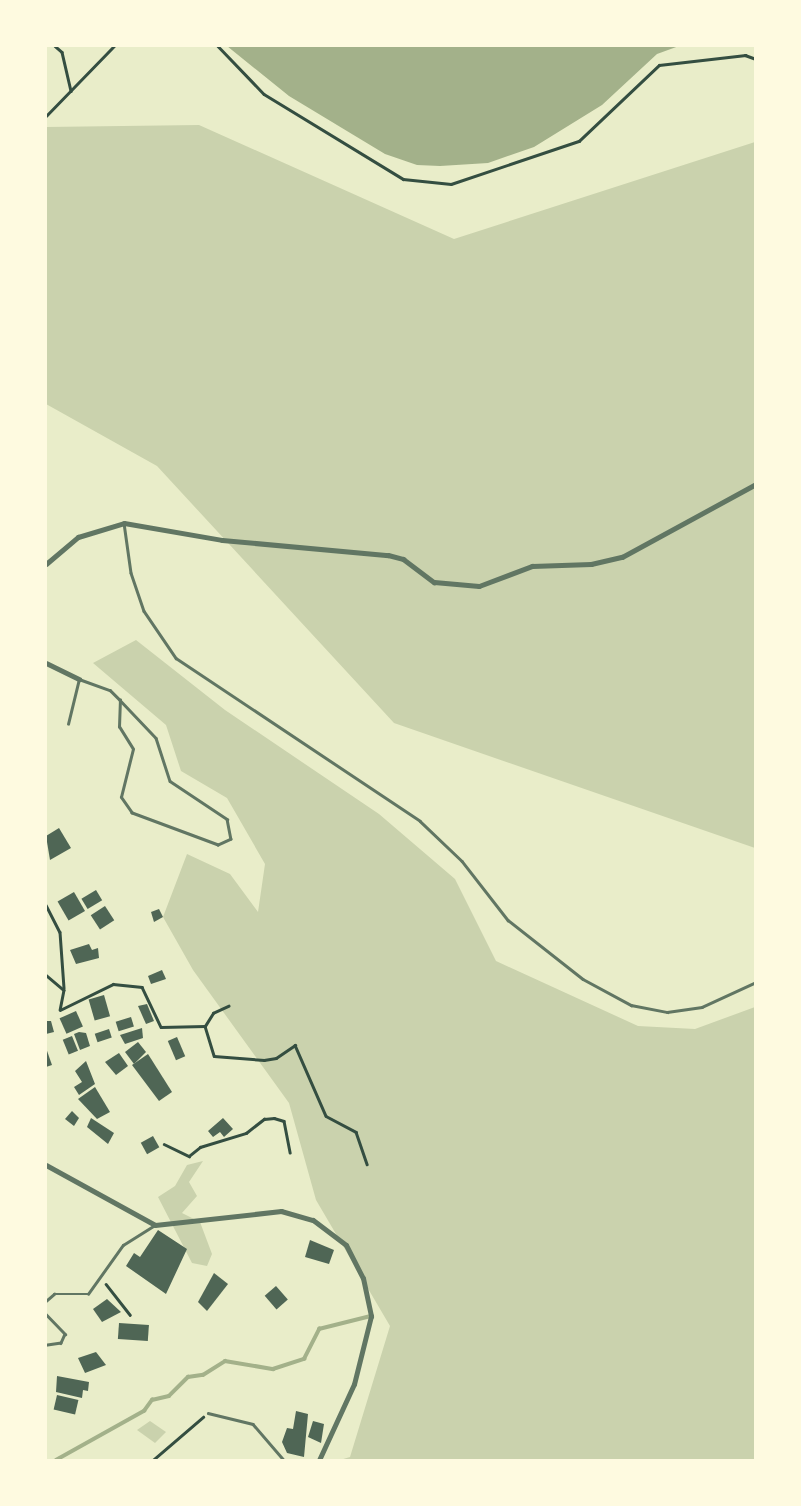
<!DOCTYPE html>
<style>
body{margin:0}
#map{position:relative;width:801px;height:1506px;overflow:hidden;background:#e9edc9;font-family:"Golos Text",sans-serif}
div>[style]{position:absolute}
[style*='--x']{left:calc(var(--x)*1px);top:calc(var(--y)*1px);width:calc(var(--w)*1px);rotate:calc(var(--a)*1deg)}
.green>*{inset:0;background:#cad2ad}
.water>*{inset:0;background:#a3b18a}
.stream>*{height:3.5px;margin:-1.75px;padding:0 1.75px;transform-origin:1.75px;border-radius:1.75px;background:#a3b18a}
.building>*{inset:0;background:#4f6655;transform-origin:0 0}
.path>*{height:2.5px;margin:-1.25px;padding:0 1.25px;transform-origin:1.25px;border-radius:1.25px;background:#344e41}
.service>*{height:2.5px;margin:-1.25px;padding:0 1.25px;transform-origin:1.25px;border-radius:1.25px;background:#617663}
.minor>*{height:5px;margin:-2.5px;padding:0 2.5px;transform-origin:2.5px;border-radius:2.5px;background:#617663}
span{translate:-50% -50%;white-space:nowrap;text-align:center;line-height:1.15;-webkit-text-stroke:5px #fefae0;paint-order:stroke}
.frame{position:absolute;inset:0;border:47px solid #fefae0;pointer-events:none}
</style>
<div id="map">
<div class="green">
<div style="clip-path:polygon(199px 125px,454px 239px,755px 142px,755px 848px,394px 723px,157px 466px,46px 404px,46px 127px)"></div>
<div style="clip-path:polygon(136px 640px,225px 710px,379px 814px,455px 879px,496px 961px,638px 1026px,695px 1029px,755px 1007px,755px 1460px,340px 1460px,350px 1457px,390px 1326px,316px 1200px,289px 1103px,193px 970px,163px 917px,187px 854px,230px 874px,258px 912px,265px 864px,227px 798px,181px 771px,166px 725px,93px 663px)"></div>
<div style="clip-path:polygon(203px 1161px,189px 1182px,197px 1196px,182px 1213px,200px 1222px,212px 1254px,207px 1266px,192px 1263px,158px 1197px,175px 1186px,187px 1165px)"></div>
<div style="clip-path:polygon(150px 1421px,166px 1432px,155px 1443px,137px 1430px)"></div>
</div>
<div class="water">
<div style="clip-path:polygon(227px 46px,679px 46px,657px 54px,602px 105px,534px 147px,488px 163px,440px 166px,417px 165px,385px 154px,289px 96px)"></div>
</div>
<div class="stream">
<div style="--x:56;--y:1460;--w:101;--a:-29.1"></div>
<div style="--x:144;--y:1411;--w:14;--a:-54"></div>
<div style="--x:152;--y:1400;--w:17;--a:-13"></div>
<div style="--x:169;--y:1396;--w:27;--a:-45"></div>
<div style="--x:188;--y:1377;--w:15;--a:-8"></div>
<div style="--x:203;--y:1375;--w:26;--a:-32"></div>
<div style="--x:225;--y:1361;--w:49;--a:9.5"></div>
<div style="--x:273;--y:1369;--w:33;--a:-18"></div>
<div style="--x:304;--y:1359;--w:34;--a:-63"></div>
<div style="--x:319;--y:1329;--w:54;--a:-14"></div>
</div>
<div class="building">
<div style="clip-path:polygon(59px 828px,71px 848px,50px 860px,46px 836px)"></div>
<div style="left:96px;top:890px;width:12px;height:17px;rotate:59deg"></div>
<div style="left:74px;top:892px;width:22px;height:19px;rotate:60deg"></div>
<div style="left:105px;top:906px;width:17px;height:17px;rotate:57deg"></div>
<div style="clip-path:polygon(159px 909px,163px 917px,154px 922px,151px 912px)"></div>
<div style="clip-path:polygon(89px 944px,92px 950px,98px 948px,99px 958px,76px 964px,70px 950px)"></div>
<div style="clip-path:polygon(162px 970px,166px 979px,151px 984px,148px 976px)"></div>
<div style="left:104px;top:995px;width:22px;height:16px;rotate:74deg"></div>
<div style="clip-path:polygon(147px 1004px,154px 1021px,146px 1024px,138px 1006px)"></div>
<div style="left:76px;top:1011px;width:17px;height:18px;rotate:66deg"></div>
<div style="left:131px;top:1017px;width:10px;height:16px;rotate:73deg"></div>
<div style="clip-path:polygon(46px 1021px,51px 1021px,54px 1032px,46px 1034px)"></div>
<div style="clip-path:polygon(142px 1028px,143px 1038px,125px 1044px,120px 1035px)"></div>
<div style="left:109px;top:1029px;width:9px;height:15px;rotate:72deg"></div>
<div style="clip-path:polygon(79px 1032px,86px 1033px,90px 1046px,80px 1050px,74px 1034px)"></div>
<div style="left:72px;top:1036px;width:16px;height:10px;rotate:68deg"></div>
<div style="left:177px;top:1037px;width:21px;height:10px;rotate:67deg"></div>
<div style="clip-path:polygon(138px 1042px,146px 1052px,134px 1064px,125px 1052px)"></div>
<div style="clip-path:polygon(46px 1048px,52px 1065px,46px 1067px)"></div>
<div style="clip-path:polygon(119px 1053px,128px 1066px,116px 1075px,105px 1062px)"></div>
<div style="clip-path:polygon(148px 1054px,172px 1092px,159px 1101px,132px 1065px)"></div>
<div style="clip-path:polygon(86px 1061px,95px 1084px,79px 1095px,74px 1087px,82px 1082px,75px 1071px)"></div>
<div style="clip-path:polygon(95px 1087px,110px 1112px,97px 1119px,78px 1099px)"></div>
<div style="clip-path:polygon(72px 1111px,79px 1118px,74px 1126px,65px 1119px)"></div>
<div style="clip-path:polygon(91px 1118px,114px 1133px,108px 1144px,87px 1127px)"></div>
<div style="clip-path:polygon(223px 1118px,233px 1129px,224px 1137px,220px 1132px,213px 1137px,208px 1131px)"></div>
<div style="left:153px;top:1136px;width:13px;height:14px;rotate:61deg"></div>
<div style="clip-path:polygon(158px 1230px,187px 1249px,166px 1294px,126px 1266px,134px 1253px,140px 1257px)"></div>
<div style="clip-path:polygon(310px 1240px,334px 1250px,329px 1264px,305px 1257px)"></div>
<div style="clip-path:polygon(214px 1273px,228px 1284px,207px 1311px,198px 1302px)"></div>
<div style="left:276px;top:1286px;width:18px;height:15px;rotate:49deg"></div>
<div style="clip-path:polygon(107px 1299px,121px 1312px,102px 1322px,93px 1309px)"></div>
<div style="left:119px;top:1323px;width:30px;height:16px;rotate:4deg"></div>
<div style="clip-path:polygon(96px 1352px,106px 1365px,85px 1373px,78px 1358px)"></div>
<div style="clip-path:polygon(57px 1376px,89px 1382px,88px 1391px,83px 1390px,82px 1398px,56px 1392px)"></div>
<div style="left:57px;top:1395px;width:22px;height:15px;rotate:13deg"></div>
<div style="clip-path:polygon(296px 1411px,308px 1414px,304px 1457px,287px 1453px,282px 1442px,287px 1428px,293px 1429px)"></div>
<div style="clip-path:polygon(313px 1421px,324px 1424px,321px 1443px,308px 1437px)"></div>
</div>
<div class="path">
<div style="--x:55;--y:46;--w:9;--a:41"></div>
<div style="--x:62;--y:52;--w:40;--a:77"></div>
<div style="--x:218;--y:46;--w:66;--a:46.2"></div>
<div style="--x:264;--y:94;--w:163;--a:31.4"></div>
<div style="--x:403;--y:179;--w:48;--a:5.9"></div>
<div style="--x:451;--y:184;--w:135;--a:-18.6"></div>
<div style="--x:579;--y:141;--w:110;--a:-43.5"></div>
<div style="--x:659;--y:65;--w:87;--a:-6.6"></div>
<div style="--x:745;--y:55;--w:12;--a:20"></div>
<div style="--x:46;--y:116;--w:98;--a:-45.8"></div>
<div style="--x:46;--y:905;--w:30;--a:63"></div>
<div style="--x:60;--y:932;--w:56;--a:85.9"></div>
<div style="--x:46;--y:975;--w:23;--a:40"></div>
<div style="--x:64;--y:990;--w:20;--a:101"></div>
<div style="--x:60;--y:1010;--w:59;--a:-26.1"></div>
<div style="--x:113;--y:984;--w:29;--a:6"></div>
<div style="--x:142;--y:987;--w:44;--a:64.6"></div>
<div style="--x:161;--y:1027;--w:44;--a:-1.3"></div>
<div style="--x:205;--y:1026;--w:31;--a:73"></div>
<div style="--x:214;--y:1056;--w:50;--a:4.6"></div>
<div style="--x:264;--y:1060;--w:12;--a:-9"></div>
<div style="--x:276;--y:1058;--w:23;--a:-34"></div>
<div style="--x:295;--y:1045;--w:77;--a:66.4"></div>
<div style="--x:326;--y:1116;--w:34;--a:28"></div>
<div style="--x:356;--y:1132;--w:34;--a:71"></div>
<div style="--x:205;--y:1026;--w:15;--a:-58"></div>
<div style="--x:213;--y:1013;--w:17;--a:-25"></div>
<div style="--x:164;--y:1144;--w:28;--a:26"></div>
<div style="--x:189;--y:1156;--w:14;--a:-39"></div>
<div style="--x:200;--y:1147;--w:48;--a:-16.9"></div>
<div style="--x:246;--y:1133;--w:23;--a:-38"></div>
<div style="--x:264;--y:1119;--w:10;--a:-6"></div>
<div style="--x:274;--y:1118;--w:10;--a:17"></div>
<div style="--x:284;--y:1121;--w:32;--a:79"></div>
<div style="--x:106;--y:1284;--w:39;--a:52"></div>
<div style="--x:153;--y:1460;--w:66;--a:-40.7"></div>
</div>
<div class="service">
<div style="--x:124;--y:523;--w:50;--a:82"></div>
<div style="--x:131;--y:573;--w:40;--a:71.1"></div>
<div style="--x:144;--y:611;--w:57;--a:55.8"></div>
<div style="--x:176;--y:658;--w:293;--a:33.7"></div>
<div style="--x:420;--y:821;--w:58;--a:43.6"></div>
<div style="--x:462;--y:861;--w:75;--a:52.1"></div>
<div style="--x:508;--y:920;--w:95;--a:38.2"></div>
<div style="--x:583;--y:979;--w:55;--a:28.4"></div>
<div style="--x:631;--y:1005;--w:37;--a:11"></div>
<div style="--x:667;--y:1012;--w:35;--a:-8"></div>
<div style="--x:702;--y:1007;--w:60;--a:-24.8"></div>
<div style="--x:68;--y:724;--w:46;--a:-76.3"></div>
<div style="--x:79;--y:679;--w:33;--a:20"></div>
<div style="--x:110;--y:690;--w:14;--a:45"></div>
<div style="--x:120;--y:700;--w:52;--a:46.5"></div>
<div style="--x:156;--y:738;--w:45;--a:72"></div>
<div style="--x:170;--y:781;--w:69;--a:33.7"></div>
<div style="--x:227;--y:819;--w:20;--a:79"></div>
<div style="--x:231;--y:839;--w:14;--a:155"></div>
<div style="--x:218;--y:845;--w:92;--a:-159.6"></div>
<div style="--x:132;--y:813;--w:19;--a:-125"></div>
<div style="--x:121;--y:797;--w:49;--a:-76"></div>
<div style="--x:133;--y:749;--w:26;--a:-122"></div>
<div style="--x:119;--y:727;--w:27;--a:-88"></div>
<div style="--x:46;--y:1301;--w:11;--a:-41"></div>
<div style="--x:54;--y:1294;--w:34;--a:0"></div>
<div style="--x:88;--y:1294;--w:60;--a:-54.5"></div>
<div style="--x:123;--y:1245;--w:38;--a:-32"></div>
<div style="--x:46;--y:1314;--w:28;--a:46"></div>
<div style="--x:65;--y:1334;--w:10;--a:114"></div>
<div style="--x:61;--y:1343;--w:15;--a:172"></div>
<div style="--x:208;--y:1413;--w:46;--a:13.7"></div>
<div style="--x:253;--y:1424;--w:48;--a:49.3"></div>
</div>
<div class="minor">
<div style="--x:46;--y:564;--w:42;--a:-40.2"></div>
<div style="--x:78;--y:537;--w:48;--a:-16.9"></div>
<div style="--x:124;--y:523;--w:99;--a:9.8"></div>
<div style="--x:222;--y:540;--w:167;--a:5.2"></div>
<div style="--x:388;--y:555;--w:16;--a:15"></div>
<div style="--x:403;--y:559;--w:39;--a:37"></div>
<div style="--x:434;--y:582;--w:45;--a:5.1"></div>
<div style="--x:479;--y:586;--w:57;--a:-20.7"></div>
<div style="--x:532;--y:566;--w:59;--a:-1.9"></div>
<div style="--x:591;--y:564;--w:32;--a:-13"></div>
<div style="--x:622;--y:557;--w:153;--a:-28.6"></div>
<div style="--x:46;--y:663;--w:37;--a:26"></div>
<div style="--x:46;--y:1165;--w:124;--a:28.8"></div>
<div style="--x:155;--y:1225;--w:127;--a:-6.3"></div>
<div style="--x:281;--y:1211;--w:33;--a:16"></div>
<div style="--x:313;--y:1220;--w:41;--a:37.1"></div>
<div style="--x:346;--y:1245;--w:37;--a:63"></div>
<div style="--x:363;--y:1278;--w:39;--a:78"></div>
<div style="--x:371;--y:1316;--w:70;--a:104"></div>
<div style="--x:354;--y:1384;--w:84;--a:114.7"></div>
</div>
<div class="frame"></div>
</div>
